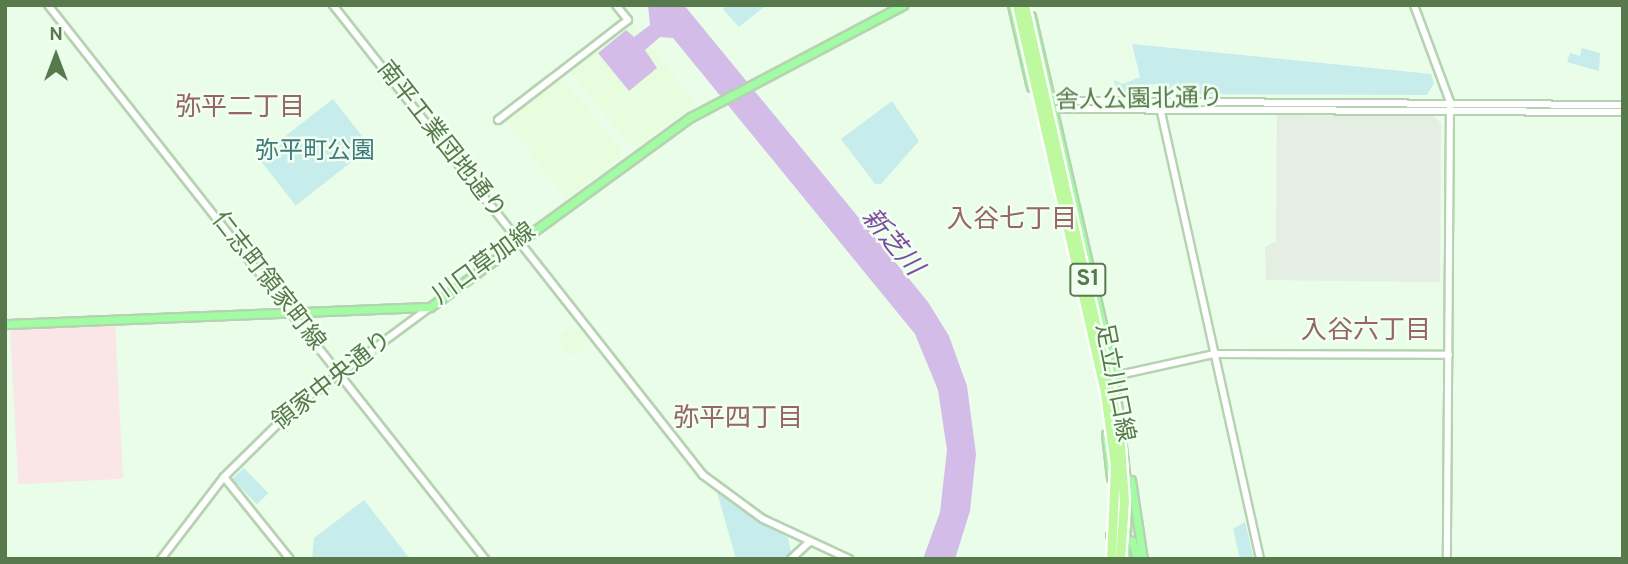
<!DOCTYPE html>
<meta charset="utf-8">
<style>
body{margin:0}
#map{position:relative;width:1628px;height:564px;overflow:hidden;background:#e9fde9;font-family:Overpass,"Noto Sans JP",sans-serif}
div>[style]{position:absolute}
[style*='--x']{left:calc(var(--x)*1px);top:calc(var(--y)*1px);width:calc(var(--w)*1px);rotate:calc(var(--a)*1deg)}
.commercial>*{inset:0;background:#e7fddd}
.round{border-radius:50%}
.industrial>*{inset:0;background:#e4eee2}
.education>*{inset:0;background:#fae6e6;transform-origin:0 0}
.green>*{inset:0;background:#c6eceb;transform-origin:0 0}
.water>*{inset:0;background:#d4bce8}
.roads{filter:drop-shadow(2px 0 #b6d3b1) drop-shadow(-2px 0 #b6d3b1) drop-shadow(0 2px #b6d3b1) drop-shadow(0 -2px #b6d3b1)}
.minor>*{height:6px;margin:-3px;padding:0 3px;transform-origin:3px;border-radius:3px;background:#fff}
.major>*{height:7px;margin:-3.5px;padding:0 3.5px;transform-origin:3.5px;border-radius:3.5px;background:#a1fca3}
.bridges{filter:drop-shadow(2px 0 #fff) drop-shadow(-2px 0 #fff) drop-shadow(0 2px #fff) drop-shadow(0 -2px #fff)}
.highway-bridge>*{height:9px;margin:-4.5px;padding:0 4.5px;transform-origin:4.5px;border-radius:4.5px;background:#bef89f}
span{translate:-50% -50%;white-space:nowrap;text-align:center;line-height:1.15;-webkit-text-stroke:5px #f0fff0;paint-order:stroke}
.shield-label span{padding:2px 5px;background:#f0fff0;border:2px solid;border-radius:5px;-webkit-text-stroke-width:0}
.shield-label{font-size:23px;color:#57794b;font-weight:700}
.street-label{font-size:24px;color:#57794b}
.park-label{font-size:24px;color:#42797f}
.neighbourhood-label{font-size:26px;color:#956664}
.water-label{font-size:26px;color:#7d4da3;font-style:italic}
.frame{position:absolute;inset:0;border:7px solid #57794b;pointer-events:none}
.north{position:absolute;left:21px;top:21px;width:70px;height:70px;-webkit-text-stroke:5px #f0fff0;paint-order:stroke;rotate:0deg;font-size:19px;font-weight:700;line-height:28px;text-align:center;color:#57794b}
.north::after{content:'';display:block;margin:auto;width:24px;height:32px;background:#57794b;clip-path:polygon(50% 0,100% 100%,50% 72%,0 100%)}
</style>
<div id="map">
<div class="commercial">
<div style="clip-path:polygon(631px 22px,696px 104px,637px 145px,629px 145px,571px 72px)"></div>
<div style="clip-path:polygon(560px 76px,621px 149px,620px 158px,566px 198px,505px 121px)"></div>
<div class="round" style="left:560px;top:328px;width:26px;height:26px"></div>
</div>
<div class="industrial">
<div style="clip-path:polygon(1277px 115px,1433px 116px,1441px 123px,1440px 282px,1266px 280px,1265px 247px,1276px 241px)"></div>
</div>
<div class="education">
<div style="left:115px;top:324px;width:155px;height:105px;rotate:87deg"></div>
</div>
<div class="green">
<div style="clip-path:polygon(727px 5px,766px 5px,739px 27px,723px 9px)"></div>
<div style="clip-path:polygon(1132px 44px,1431px 74px,1434px 83px,1427px 95px,1160px 94px,1160px 85px,1150px 84px,1149px 94px,1117px 93px,1114px 80px,1123px 84px,1140px 77px)"></div>
<div style="clip-path:polygon(1582px 48px,1600px 53px,1599px 71px,1567px 62px,1570px 53px,1580px 56px)"></div>
<div style="left:333px;top:99px;width:61px;height:95px;rotate:52deg"></div>
<div style="clip-path:polygon(892px 101px,919px 141px,881px 184px,875px 184px,841px 139px)"></div>
<div style="left:244px;top:468px;width:35px;height:16px;rotate:46deg"></div>
<div style="clip-path:polygon(717px 492px,788px 538px,791px 552px,784px 559px,736px 559px)"></div>
<div style="clip-path:polygon(364px 500px,410px 559px,312px 559px,314px 538px)"></div>
<div style="clip-path:polygon(1245px 522px,1254px 559px,1240px 559px,1233px 529px)"></div>
</div>
<div class="water">
<div style="clip-path:polygon(648px 5px,684px 5px,928px 302px,949px 336px,967px 386px,976px 454px,970px 511px,955px 559px,923px 559px,940px 512px,947px 450px,938px 390px,915px 334px,673px 38px,660px 37px,645px 50px,657px 68px,629px 91px,598px 53px,626px 30px,634px 37px,650px 25px)"></div>
</div>
<div class="roads">
<div class="minor">
<div style="--x:48;--y:5;--w:706;--a:51.73"></div>
<div style="--x:333;--y:5;--w:598;--a:51.79"></div>
<div style="--x:703;--y:475;--w:74;--a:36.3"></div>
<div style="--x:763;--y:519;--w:95;--a:24.9"></div>
<div style="--x:1414;--y:5;--w:103;--a:69.6"></div>
<div style="--x:1450;--y:102;--w:457;--a:90.4"></div>
<div style="--x:1047;--y:101;--w:576;--a:0.4"></div>
<div style="--x:1159;--y:103;--w:467;--a:77.5"></div>
<div style="--x:1048;--y:109;--w:575;--a:0.3"></div>
<div style="--x:498;--y:120;--w:164;--a:-37.6"></div>
<div style="--x:628;--y:20;--w:19;--a:-129"></div>
<div style="--x:1110;--y:377;--w:107;--a:-12.5"></div>
<div style="--x:1214;--y:354;--w:235;--a:0.2"></div>
<div style="--x:224;--y:477;--w:105;--a:51.2"></div>
<div style="--x:161;--y:559;--w:103;--a:-52.5"></div>
<div style="--x:224;--y:477;--w:100;--a:-44.6"></div>
<div style="--x:295;--y:407;--w:168;--a:-36.5"></div>
<div style="--x:791;--y:559;--w:25;--a:-43"></div>
</div>
<div class="major">
<div style="--x:1012;--y:5;--w:84;--a:77"></div>
<div style="--x:1031;--y:16;--w:369;--a:77"></div>
<div style="--x:1114;--y:376;--w:123;--a:83.5"></div>
<div style="--x:5;--y:324;--w:425;--a:-2.3"></div>
<div style="--x:430;--y:307;--w:323;--a:-36.1"></div>
<div style="--x:691;--y:117;--w:240;--a:-27.8"></div>
<div style="--x:1106;--y:434;--w:44;--a:83.5"></div>
<div style="--x:1131;--y:480;--w:80;--a:81.4"></div>
<div style="--x:1110;--y:535;--w:23;--a:15"></div>
<div style="--x:1132;--y:541;--w:19;--a:74"></div>
<div style="--x:1125;--y:559;--w:49;--a:-87.7"></div>
</div>
</div>
<div class="bridges">
<div class="highway-bridge">
<div style="--x:1017;--y:5;--w:398;--a:77.2"></div>
<div style="--x:1105;--y:393;--w:73;--a:82.1"></div>
<div style="--x:1115;--y:465;--w:94;--a:92.4"></div>
<div style="--x:1024;--y:5;--w:435;--a:77.4"></div>
<div style="--x:1119;--y:430;--w:71;--a:86"></div>
<div style="--x:1124;--y:501;--w:58;--a:93.9"></div>
</div>
</div>
<div class="shield-label">
<span style="left:1088px;top:280px">S1</span>
</div>
<div class="street-label">
<span style="left:1139px;top:101px;rotate:-1deg">舎人公園北通り</span>
<span style="left:440px;top:141px;rotate:52deg">南平工業団地通り</span>
<span style="left:485px;top:265px;rotate:-36deg">川口草加線</span>
<span style="left:267px;top:282px;rotate:52deg">仁志町領家町線</span>
<span style="left:333px;top:382px;rotate:-38deg">領家中央通り</span>
<span style="left:1113px;top:383px;rotate:79deg">足立川口線</span>
</div>
<div class="park-label">
<span style="left:315px;top:153px">弥平町公園</span>
</div>
<div class="neighbourhood-label">
<span style="left:240px;top:109px">弥平二丁目</span>
<span style="left:1012px;top:221px">入谷七丁目</span>
<span style="left:1366px;top:332px">入谷六丁目</span>
<span style="left:738px;top:420px">弥平四丁目</span>
</div>
<div class="water-label">
<span style="left:891px;top:243px;rotate:50deg">新芝川</span>
</div>
<div class="frame"></div>
<div class="north">N</div>
</div>
